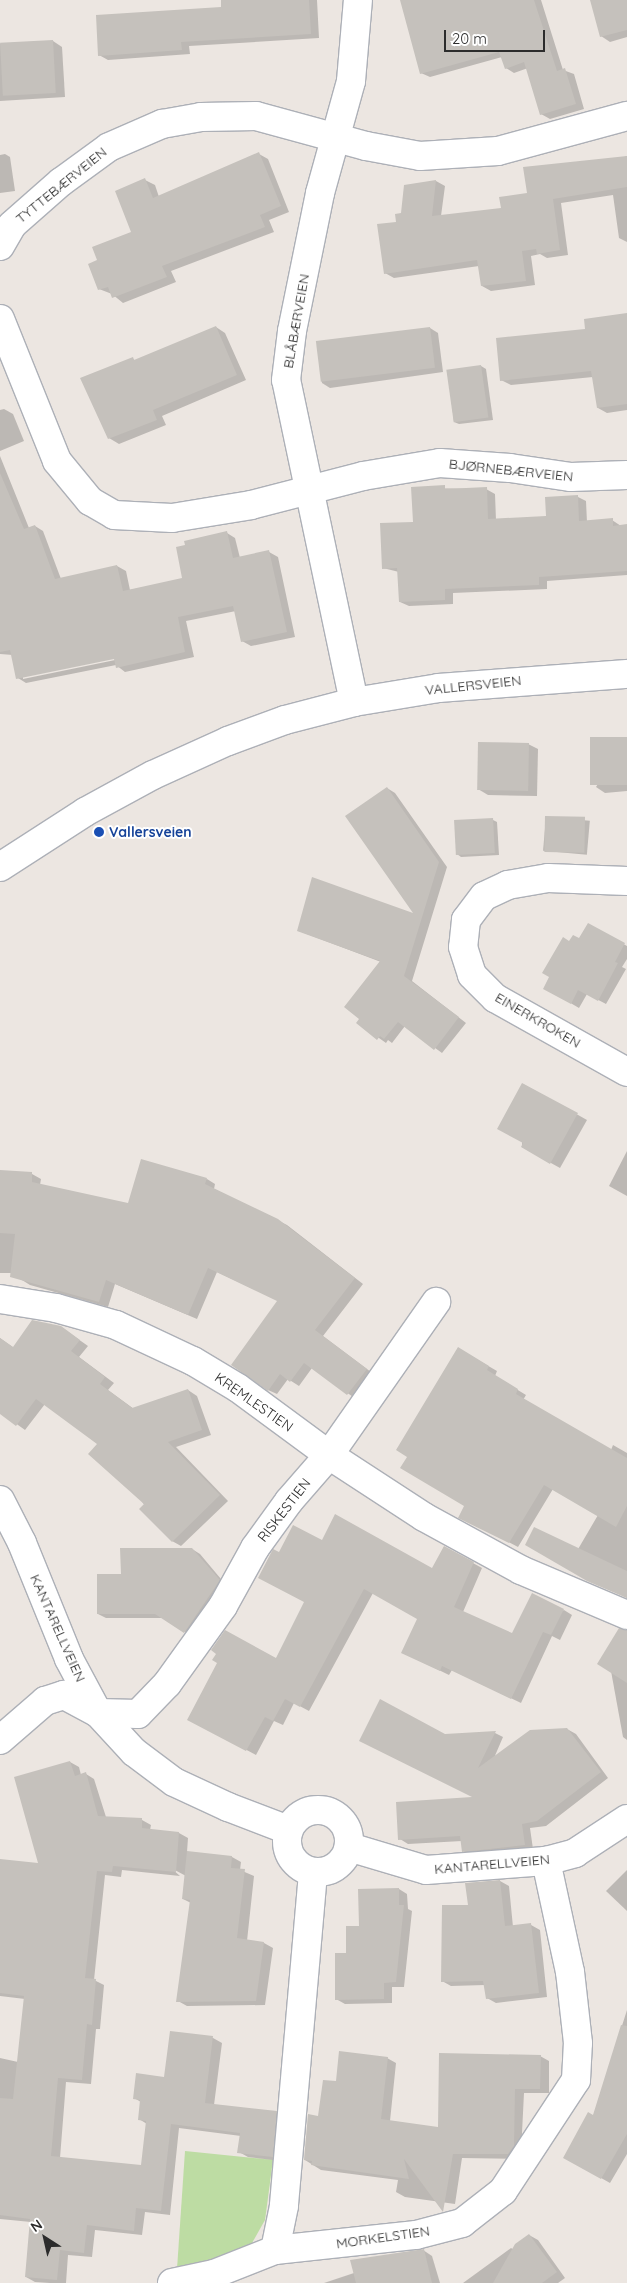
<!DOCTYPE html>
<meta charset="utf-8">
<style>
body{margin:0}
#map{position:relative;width:627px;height:2283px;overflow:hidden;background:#ece6e1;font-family:Quicksand,sans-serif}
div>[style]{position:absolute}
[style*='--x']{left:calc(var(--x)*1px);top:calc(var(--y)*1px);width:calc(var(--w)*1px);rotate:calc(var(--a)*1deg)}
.green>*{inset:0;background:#bddca3}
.shadow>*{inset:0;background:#0003;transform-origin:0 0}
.building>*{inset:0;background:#c5c1bc;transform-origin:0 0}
.roads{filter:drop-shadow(1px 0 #adb0b7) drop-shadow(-1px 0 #adb0b7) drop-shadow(0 1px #adb0b7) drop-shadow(0 -1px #adb0b7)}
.street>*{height:28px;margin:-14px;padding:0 14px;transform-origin:14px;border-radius:14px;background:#fff}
.street>.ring{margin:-14px;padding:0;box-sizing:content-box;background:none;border:28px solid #fff;border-radius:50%}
.secondary>*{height:28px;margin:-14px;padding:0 14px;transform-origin:14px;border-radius:14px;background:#fff}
.dots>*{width:14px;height:14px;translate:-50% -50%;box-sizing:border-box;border:2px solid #fff;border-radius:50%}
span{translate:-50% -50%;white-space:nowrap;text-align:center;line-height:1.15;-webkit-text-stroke:4px #fff;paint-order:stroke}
.street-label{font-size:14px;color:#2c2c2c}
.transit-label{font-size:14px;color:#164399;font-weight:700}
.left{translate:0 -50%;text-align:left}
.north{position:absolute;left:20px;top:2213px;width:50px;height:50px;-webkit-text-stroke:4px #fff;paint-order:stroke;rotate:325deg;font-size:14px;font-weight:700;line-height:20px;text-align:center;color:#2c2c2c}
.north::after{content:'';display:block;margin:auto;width:18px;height:22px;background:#2c2c2c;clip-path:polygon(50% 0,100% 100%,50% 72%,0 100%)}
.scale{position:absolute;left:444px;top:30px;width:101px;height:22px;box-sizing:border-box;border:2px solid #2c2c2c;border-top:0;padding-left:6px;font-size:15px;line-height:18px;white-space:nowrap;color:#2c2c2c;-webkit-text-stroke:4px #fff;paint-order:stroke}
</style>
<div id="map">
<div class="green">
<div style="clip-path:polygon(185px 2151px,273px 2160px,265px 2220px,252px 2243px,238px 2255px,177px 2269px)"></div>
</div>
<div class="shadow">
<div style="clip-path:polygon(222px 0,317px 0,319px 38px,189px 46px,190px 54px,108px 60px,99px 55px,223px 8px)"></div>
<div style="clip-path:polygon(402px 0,541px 0,563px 70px,574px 74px,584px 109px,550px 119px,541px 114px,528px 68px,514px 73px,506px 68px,502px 57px,430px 77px,421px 73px)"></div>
<div style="clip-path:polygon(591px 0,627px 0,627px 37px,610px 42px,601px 36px)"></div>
<div style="clip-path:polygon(53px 41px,62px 47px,65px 97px,0 101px,0 44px)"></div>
<div style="clip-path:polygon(5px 154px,10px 157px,15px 191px,0 193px,0 155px)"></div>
<div style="clip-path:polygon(259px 154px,268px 159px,289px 212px,269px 220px,274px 232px,171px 271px,176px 282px,123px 303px,112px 294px,99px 289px,99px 261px,133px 233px,145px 180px,155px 185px,159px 197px)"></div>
<div style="clip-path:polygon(627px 156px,627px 242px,619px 238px,613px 195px,561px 203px,568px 255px,547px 258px,540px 254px,531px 256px,535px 285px,491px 291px,482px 286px,479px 266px,394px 278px,385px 273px,402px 215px,406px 186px,436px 181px,445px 186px,441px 216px,502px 209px,528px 194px)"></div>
<div style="clip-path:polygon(627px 314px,627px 410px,607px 413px,598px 408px,593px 377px,511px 385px,501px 380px,587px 330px)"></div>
<div style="clip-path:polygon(216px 327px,225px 333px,246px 380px,162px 416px,166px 425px,119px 444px,109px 438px,133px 359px,136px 361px)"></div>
<div style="clip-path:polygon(430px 328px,438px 333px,443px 372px,330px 388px,322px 383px,317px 343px)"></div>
<div style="clip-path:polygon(481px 366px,486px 369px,493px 420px,459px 424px,454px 422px,448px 371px)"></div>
<div style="clip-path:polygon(4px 409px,13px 414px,24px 441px,0 451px,0 410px)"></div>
<div style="clip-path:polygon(evenodd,0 456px,29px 528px,35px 526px,43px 531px,61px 579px,117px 566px,126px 571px,130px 590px,184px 579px,227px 533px,235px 538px,240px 558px,269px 552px,278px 557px,295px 637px,251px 646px,242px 641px,236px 611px,186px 621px,194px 657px,125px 672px,116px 665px,26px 683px,18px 678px,13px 655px,0 654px,0 456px,119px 657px,120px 659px,23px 679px,23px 676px,119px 657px)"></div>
<div style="clip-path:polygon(413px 488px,486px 489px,495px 494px,496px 520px,547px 518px,578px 497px,586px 501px,587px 522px,612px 520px,621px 526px,627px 525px,627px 575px,547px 581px,547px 589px,453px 593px,453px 604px,409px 606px,400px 602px,399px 572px,383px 568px,414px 523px)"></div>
<div style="clip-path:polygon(627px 738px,627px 791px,605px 793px,596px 787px)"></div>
<div style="clip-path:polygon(528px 744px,538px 749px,537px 796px,488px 795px,478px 789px)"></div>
<div style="clip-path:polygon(387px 788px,395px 793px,447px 867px,412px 981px,466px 1023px,442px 1053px,405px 1026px,392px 1043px,388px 1040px,386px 1043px,358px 1023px,381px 962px,299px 931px,416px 915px)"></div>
<div style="left:546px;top:817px;width:44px;height:34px;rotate:5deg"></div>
<div style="clip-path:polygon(493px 820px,497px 822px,499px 855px,461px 857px,457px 854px)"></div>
<div style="clip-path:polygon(588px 925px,627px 946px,627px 959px,622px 967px,626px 969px,606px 1004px,587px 994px,579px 1008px,545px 988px,570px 942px,579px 940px)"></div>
<div style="clip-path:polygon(523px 1084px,587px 1120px,560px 1168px,522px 1147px)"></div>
<div style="clip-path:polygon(627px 1151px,627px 1196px,609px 1186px)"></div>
<div style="clip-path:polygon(0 1171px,32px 1174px,41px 1179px,40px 1185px,129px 1204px,207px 1179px,215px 1184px,214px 1189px,287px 1225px,363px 1284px,323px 1336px,375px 1375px,356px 1399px,312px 1368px,299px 1386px,288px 1379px,277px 1394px,268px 1390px,279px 1301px,217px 1272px,197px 1319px,115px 1284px,108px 1307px,30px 1285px,22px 1280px,27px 1273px,0 1273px)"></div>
<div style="clip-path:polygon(61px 1327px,88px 1346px,79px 1357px,114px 1383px,108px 1390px,134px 1409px,188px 1390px,197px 1396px,211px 1435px,176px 1447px,228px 1501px,181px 1546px,172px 1541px,98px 1444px,45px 1404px,25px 1430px,0 1412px,0 1338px,14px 1348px)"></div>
<div style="clip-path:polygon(459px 1349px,497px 1371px,495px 1376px,526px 1395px,523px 1400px,611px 1450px,613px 1445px,627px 1453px,627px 1598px,567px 1568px,598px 1515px,553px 1489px,518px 1547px,460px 1517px,466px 1506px)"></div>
<div style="clip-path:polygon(322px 1541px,433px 1570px,444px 1547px,482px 1568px,463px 1612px,512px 1635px,564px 1610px,572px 1615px,560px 1640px,552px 1636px,521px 1703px,452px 1670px,449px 1675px,412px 1657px,419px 1619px,373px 1593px,309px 1711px,294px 1703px,283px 1725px,274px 1721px,256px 1755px,198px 1724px,276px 1659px,306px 1602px,280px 1554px)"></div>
<div style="clip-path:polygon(192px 1549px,200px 1554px,226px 1585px,192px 1636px,163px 1618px,106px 1618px,98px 1614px,122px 1575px)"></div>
<div style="clip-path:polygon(627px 1636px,627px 1740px,623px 1737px,611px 1671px)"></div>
<div style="clip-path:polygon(567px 1729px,576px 1734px,608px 1778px,546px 1826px,530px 1828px,533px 1849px,471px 1856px,463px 1851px,462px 1841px,408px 1844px,400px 1839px,475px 1798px,445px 1735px,495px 1733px,503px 1737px,494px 1758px)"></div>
<div style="clip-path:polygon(70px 1762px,79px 1767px,81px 1775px,86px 1774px,94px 1779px,106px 1817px,142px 1820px,151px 1825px,150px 1830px,179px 1833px,188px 1838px,187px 1852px,232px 1857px,241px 1862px,240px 1870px,254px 1876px,247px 1941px,264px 1943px,273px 1948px,265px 2005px,187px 2006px,178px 2001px,191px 1903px,183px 1899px,186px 1876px,171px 1868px,180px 1876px,122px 1870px,121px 1877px,105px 1875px,94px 1980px,104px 1985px,100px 2029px,96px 2029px,91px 2084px,66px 2082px,60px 2158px,142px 2167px,147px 2124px,139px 2119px,141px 2102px,134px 2098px,165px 2078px,171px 2033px,213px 2038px,222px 2043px,214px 2105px,276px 2112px,285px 2117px,281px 2161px,248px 2157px,239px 2152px,241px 2136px,179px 2128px,170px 2215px,145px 2212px,142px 2235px,95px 2230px,92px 2257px,68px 2255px,66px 2283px,50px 2283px,35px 2282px,26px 2277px,31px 2222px,0 2219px,0 2058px,18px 2062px,25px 1999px,0 1996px,0 1861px,40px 1864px)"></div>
<div style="clip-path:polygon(627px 1870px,627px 1911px,606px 1891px)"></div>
<div style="clip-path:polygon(500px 1881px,509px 1886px,513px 1927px,531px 1925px,540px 1930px,547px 1997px,496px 2003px,487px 1998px,485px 1985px,451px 1986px,442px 1981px,469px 1906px)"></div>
<div style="clip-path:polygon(399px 1889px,407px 1894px,408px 1909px,412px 1911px,404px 1987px,392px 1987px,392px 2003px,345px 2004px,336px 1999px,347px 1954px,361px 1927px)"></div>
<div style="clip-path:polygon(627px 2010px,627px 2154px,610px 2183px,564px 2157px,593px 2117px)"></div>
<div style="clip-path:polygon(540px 2056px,549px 2061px,549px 2093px,524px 2093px,521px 2153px,517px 2159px,462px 2158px,455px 2204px,405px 2197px,396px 2192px,398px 2180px,321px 2170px,305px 2160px,319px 2117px,337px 2083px,387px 2058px,396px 2063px,390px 2121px,439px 2128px)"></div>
<div style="clip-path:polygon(529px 2235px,538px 2240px,565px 2278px,558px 2283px,463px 2283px,511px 2248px,514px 2250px)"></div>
<div style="clip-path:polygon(423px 2250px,432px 2256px,440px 2283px,324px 2283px)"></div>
</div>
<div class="building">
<div style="clip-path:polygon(221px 0,309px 0,311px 34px,181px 42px,182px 50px,98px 56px,96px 15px,221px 7px)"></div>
<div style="clip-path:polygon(400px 0,534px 0,557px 71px,565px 68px,576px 104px,540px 115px,524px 62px,505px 69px,499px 52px,420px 74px)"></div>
<div style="clip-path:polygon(590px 0,627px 0,627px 30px,600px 37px)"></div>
<div style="left:53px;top:40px;width:53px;height:53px;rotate:87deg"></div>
<div style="clip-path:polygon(259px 152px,281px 206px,260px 215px,265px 227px,162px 266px,167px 277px,112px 298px,108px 287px,98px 290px,88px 264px,97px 260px,92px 247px,131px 232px,115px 191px,145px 178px,153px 198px)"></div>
<div style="clip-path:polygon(627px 156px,627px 187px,553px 199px,560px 250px,537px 254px,536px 249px,522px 251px,526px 281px,481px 286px,477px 260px,384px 274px,377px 224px,396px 222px,395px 214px,401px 213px,404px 185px,436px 180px,432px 216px,501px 208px,499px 197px,527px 193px,523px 167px)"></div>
<div style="clip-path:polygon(627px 313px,627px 404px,597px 408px,591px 371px,500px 381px,496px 338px,585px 329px,584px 319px)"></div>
<div style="clip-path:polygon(216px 326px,237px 375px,153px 410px,157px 420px,108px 439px,80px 378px,133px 357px,134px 360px)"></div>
<div style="left:430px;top:327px;width:41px;height:115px;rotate:83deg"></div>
<div style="left:481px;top:365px;width:53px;height:35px;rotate:82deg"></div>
<div style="clip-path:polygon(0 473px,24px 529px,35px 525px,55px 579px,117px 565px,123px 591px,182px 578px,176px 547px,185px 545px,184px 541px,227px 531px,233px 558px,269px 550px,287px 632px,241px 642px,233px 606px,178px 617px,185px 652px,116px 668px,114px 659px,16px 679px,10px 650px,0 652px)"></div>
<div style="clip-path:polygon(445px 485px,445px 489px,487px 487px,488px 519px,546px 516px,545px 497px,578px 495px,579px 521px,613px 518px,613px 526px,627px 524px,627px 571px,539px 577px,539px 585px,445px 589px,445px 600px,399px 602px,397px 568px,382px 569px,380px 523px,413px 522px,411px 487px)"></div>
<div style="left:627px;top:737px;width:48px;height:37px;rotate:90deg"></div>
<div style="left:478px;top:742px;width:51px;height:48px;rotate:1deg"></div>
<div style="clip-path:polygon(387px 787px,439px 862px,404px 976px,459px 1017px,434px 1050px,398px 1022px,384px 1039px,380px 1036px,377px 1040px,356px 1023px,359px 1019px,344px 1007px,380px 961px,297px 931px,312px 877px,413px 913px,345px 816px)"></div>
<div style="left:545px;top:816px;width:40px;height:36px;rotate:1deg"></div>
<div style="left:493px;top:818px;width:35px;height:39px;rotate:87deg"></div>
<div style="clip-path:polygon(588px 923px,625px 943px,615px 962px,618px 963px,598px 1001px,578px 990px,571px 1004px,543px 989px,549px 977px,542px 973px,563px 937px,569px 941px,573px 935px,579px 938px)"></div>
<div style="clip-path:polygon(522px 1083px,578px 1113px,550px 1164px,521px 1147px,523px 1143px,497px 1129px)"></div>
<div style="clip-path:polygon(141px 1159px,207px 1178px,205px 1184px,278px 1219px,355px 1278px,315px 1330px,367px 1369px,347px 1395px,304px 1363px,290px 1382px,280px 1374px,268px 1391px,231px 1365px,277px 1301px,208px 1268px,188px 1315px,106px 1280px,99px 1302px,10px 1277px,15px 1234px,0 1233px,0 1170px,32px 1172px,32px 1182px,128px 1203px)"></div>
<div style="clip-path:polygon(32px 1320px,61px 1326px,80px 1340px,71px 1351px,105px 1377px,100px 1384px,132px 1408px,188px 1389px,202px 1430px,168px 1442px,220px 1495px,172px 1542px,139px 1509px,144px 1504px,88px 1454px,97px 1444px,36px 1399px,16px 1426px,0 1414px,0 1338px,13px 1347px)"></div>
<div style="clip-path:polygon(458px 1347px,489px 1366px,487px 1370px,518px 1389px,516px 1394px,627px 1458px,627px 1506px,616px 1527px,544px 1485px,509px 1543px,458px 1518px,464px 1506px,400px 1468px,407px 1457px,396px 1450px)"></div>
<div style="clip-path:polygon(335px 1514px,432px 1568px,444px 1546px,474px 1562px,454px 1607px,512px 1633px,532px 1593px,564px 1609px,551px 1635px,543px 1632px,511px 1699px,442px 1666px,440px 1671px,401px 1653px,417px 1619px,364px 1589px,300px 1707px,285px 1699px,273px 1721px,265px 1717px,246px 1751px,187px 1720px,217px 1663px,212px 1660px,216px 1654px,211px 1650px,225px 1630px,276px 1658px,304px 1602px,258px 1578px,273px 1549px,279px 1552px,293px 1525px,322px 1540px)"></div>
<div style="clip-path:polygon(534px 1527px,627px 1571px,627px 1598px,587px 1581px,525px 1545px)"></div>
<div style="clip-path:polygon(120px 1548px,192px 1548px,220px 1580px,184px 1633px,155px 1614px,97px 1614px,97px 1574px,121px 1574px)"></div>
<div style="clip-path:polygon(619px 1628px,627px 1630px,627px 1683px,597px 1664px)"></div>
<div style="clip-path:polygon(380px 1699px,445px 1734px,496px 1731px,478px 1768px,530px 1730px,567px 1728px,601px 1772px,537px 1821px,522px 1824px,525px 1845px,462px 1852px,460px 1836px,398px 1840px,396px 1802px,472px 1797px,359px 1741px)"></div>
<div style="clip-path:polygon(70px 1761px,75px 1776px,86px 1772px,98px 1816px,142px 1818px,142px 1828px,179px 1832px,176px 1872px,113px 1866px,112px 1872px,97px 1871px,85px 1978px,96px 1979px,92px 2025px,87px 2024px,82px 2080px,58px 2078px,51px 2156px,141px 2165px,146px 2121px,138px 2120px,140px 2100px,133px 2099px,136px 2073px,164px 2077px,170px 2031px,213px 2036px,205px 2103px,277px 2111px,273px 2157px,237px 2153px,240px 2133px,171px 2124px,161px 2211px,136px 2208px,134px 2231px,87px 2225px,84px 2253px,60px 2250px,57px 2280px,25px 2277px,30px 2219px,0 2215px,0 2098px,13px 2099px,24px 1996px,0 1993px,0 1859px,38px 1863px,14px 1777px)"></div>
<div style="clip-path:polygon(187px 1851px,232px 1856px,231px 1868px,245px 1869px,237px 1938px,264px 1942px,256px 2001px,176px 2002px,190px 1900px,182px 1899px)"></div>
<div style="clip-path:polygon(500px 1880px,505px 1926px,531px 1923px,539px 1993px,486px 1999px,483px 1981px,441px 1982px,442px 1905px,468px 1905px,465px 1883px)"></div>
<div style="clip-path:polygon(399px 1888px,399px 1905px,404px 1905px,396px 1982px,384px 1983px,384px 1999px,335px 2000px,335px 1953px,346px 1953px,346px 1926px,359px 1926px,358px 1889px)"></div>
<div style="clip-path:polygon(621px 2025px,627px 2026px,627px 2134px,601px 2179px,563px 2158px,588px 2112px,593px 2115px)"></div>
<div style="clip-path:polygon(339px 2051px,388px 2057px,381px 2119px,438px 2127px,439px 2053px,541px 2055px,540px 2089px,515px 2089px,514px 2146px,508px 2154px,453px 2154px,443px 2212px,404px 2159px,409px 2179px,311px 2165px,312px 2161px,304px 2160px,308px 2114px,318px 2116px,323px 2080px,336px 2081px)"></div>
<div style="clip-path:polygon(529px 2234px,557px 2272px,542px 2283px,493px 2283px,515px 2244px)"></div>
<div style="clip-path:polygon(424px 2249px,432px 2283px,356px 2283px,350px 2260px)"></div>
</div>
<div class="roads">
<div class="street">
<div style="--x:0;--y:246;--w:24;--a:-60"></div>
<div style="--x:12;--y:225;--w:65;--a:-41.3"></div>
<div style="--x:61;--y:182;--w:59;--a:-36.1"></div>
<div style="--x:109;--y:147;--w:58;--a:-23.5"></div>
<div style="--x:162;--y:124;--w:40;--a:-10"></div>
<div style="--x:201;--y:117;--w:55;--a:-1"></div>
<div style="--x:256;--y:116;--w:114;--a:15.3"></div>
<div style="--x:366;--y:146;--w:55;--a:10.5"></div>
<div style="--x:420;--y:156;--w:78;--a:-3.7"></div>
<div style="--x:498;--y:151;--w:134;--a:-15.2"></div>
<div style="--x:0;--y:319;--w:153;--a:68.1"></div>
<div style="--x:57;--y:461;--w:52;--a:50.5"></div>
<div style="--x:90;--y:501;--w:28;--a:30"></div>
<div style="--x:114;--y:515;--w:58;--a:3"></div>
<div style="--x:172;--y:518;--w:80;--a:-9.3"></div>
<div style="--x:251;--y:505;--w:116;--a:-14.5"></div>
<div style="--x:363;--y:476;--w:78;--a:-9.6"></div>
<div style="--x:440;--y:463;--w:70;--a:4.1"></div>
<div style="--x:510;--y:468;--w:62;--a:8.4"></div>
<div style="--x:571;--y:477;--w:56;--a:-2"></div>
<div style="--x:354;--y:702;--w:329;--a:-101.9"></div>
<div style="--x:286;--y:380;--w:49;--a:-83"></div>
<div style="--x:292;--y:331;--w:141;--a:-78.5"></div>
<div style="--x:320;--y:193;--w:116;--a:-74.5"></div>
<div style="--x:351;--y:81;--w:81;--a:-85.1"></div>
<div style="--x:627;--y:881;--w:79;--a:-177.8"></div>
<div style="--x:548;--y:878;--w:41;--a:170.1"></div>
<div style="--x:508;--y:885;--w:26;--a:155"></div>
<div style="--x:484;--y:896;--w:30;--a:127"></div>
<div style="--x:466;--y:920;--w:27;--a:96"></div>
<div style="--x:463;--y:947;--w:29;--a:72"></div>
<div style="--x:472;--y:975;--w:33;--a:45"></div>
<div style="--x:495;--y:998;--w:151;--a:29.3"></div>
<div style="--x:0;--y:1299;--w:57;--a:9.1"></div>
<div style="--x:56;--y:1308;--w:62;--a:15.8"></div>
<div style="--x:116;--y:1325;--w:85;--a:25.1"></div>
<div style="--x:193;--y:1361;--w:52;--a:31"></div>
<div style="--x:238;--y:1388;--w:113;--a:36.4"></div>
<div style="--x:329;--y:1455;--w:187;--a:-55"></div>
<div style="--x:0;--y:1500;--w:48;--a:62.9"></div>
<div style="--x:22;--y:1543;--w:125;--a:67.9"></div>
<div style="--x:69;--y:1659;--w:61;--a:61.8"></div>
<div style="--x:98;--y:1713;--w:53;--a:47.3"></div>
<div style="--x:134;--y:1752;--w:50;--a:36.9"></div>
<div style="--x:174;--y:1782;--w:60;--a:24.8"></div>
<div style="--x:228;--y:1807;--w:64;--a:21"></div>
<div style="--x:0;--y:1740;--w:60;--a:-40.9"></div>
<div style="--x:45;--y:1701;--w:20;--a:-18"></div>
<div style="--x:64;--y:1695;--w:38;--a:28"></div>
<div style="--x:98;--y:1713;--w:40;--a:1.4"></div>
<div style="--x:138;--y:1714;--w:42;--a:-46"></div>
<div style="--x:167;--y:1684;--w:96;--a:-54.3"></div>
<div style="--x:223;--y:1606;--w:66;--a:-61.1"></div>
<div style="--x:255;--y:1548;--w:58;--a:-54.1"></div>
<div style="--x:289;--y:1501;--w:61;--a:-49"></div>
<div style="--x:329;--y:1455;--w:113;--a:33.1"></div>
<div style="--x:424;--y:1517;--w:111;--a:28.7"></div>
<div style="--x:521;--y:1570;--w:115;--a:23"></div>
<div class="ring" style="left:287px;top:1810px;width:34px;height:34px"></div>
<div style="--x:349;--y:1847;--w:80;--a:16.6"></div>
<div style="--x:426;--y:1870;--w:120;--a:-4.3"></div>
<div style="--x:546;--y:1861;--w:30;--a:-15"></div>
<div style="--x:575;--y:1853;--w:62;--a:-33.2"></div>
<div style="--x:313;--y:1873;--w:334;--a:95"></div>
<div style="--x:284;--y:2206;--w:45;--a:101.6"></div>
<div style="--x:275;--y:2250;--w:142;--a:-6.1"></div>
<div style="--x:416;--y:2235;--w:48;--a:-14.6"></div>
<div style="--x:462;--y:2223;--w:52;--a:-38"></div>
<div style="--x:503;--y:2191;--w:133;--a:-56.7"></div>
<div style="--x:576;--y:2080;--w:37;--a:-87"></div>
<div style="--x:578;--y:2043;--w:71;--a:-96.4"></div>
<div style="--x:570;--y:1972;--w:114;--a:-102.2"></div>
<div style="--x:172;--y:2283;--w:43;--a:-12.1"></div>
<div style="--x:214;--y:2274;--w:66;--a:-21.5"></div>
</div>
<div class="secondary">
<div style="--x:0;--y:867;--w:101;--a:-32.9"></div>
<div style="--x:85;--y:812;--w:77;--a:-28.6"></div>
<div style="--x:153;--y:775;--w:82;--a:-24.4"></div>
<div style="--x:228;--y:741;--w:61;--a:-20.2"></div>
<div style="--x:285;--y:720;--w:71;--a:-14.6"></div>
<div style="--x:354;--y:702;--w:86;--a:-9.4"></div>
<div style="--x:439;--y:688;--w:189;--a:-4.3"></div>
</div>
</div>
<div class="dots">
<div style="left:99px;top:832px;background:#1a4fb4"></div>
</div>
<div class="street-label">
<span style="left:61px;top:185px;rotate:-39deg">TYTTEBÆRVEIEN</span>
<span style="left:296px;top:321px;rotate:-80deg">BLÅBÆRVEIEN</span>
<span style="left:511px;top:470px;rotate:6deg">BJØRNEBÆRVEIEN</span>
<span style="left:473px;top:685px;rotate:-6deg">VALLERSVEIEN</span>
<span style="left:538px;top:1020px;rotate:30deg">EINERKROKEN</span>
<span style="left:254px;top:1402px;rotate:35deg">KREMLESTIEN</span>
<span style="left:284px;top:1510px;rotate:-52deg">RISKESTIEN</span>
<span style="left:58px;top:1628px;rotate:66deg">KANTARELLVEIEN</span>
<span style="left:492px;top:1864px;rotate:-5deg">KANTARELLVEIEN</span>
<span style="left:383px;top:2237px;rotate:-8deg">MORKELSTIEN</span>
</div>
<div class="transit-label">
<span class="left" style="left:109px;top:832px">Vallersveien</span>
</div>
<div class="north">N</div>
<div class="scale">20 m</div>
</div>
